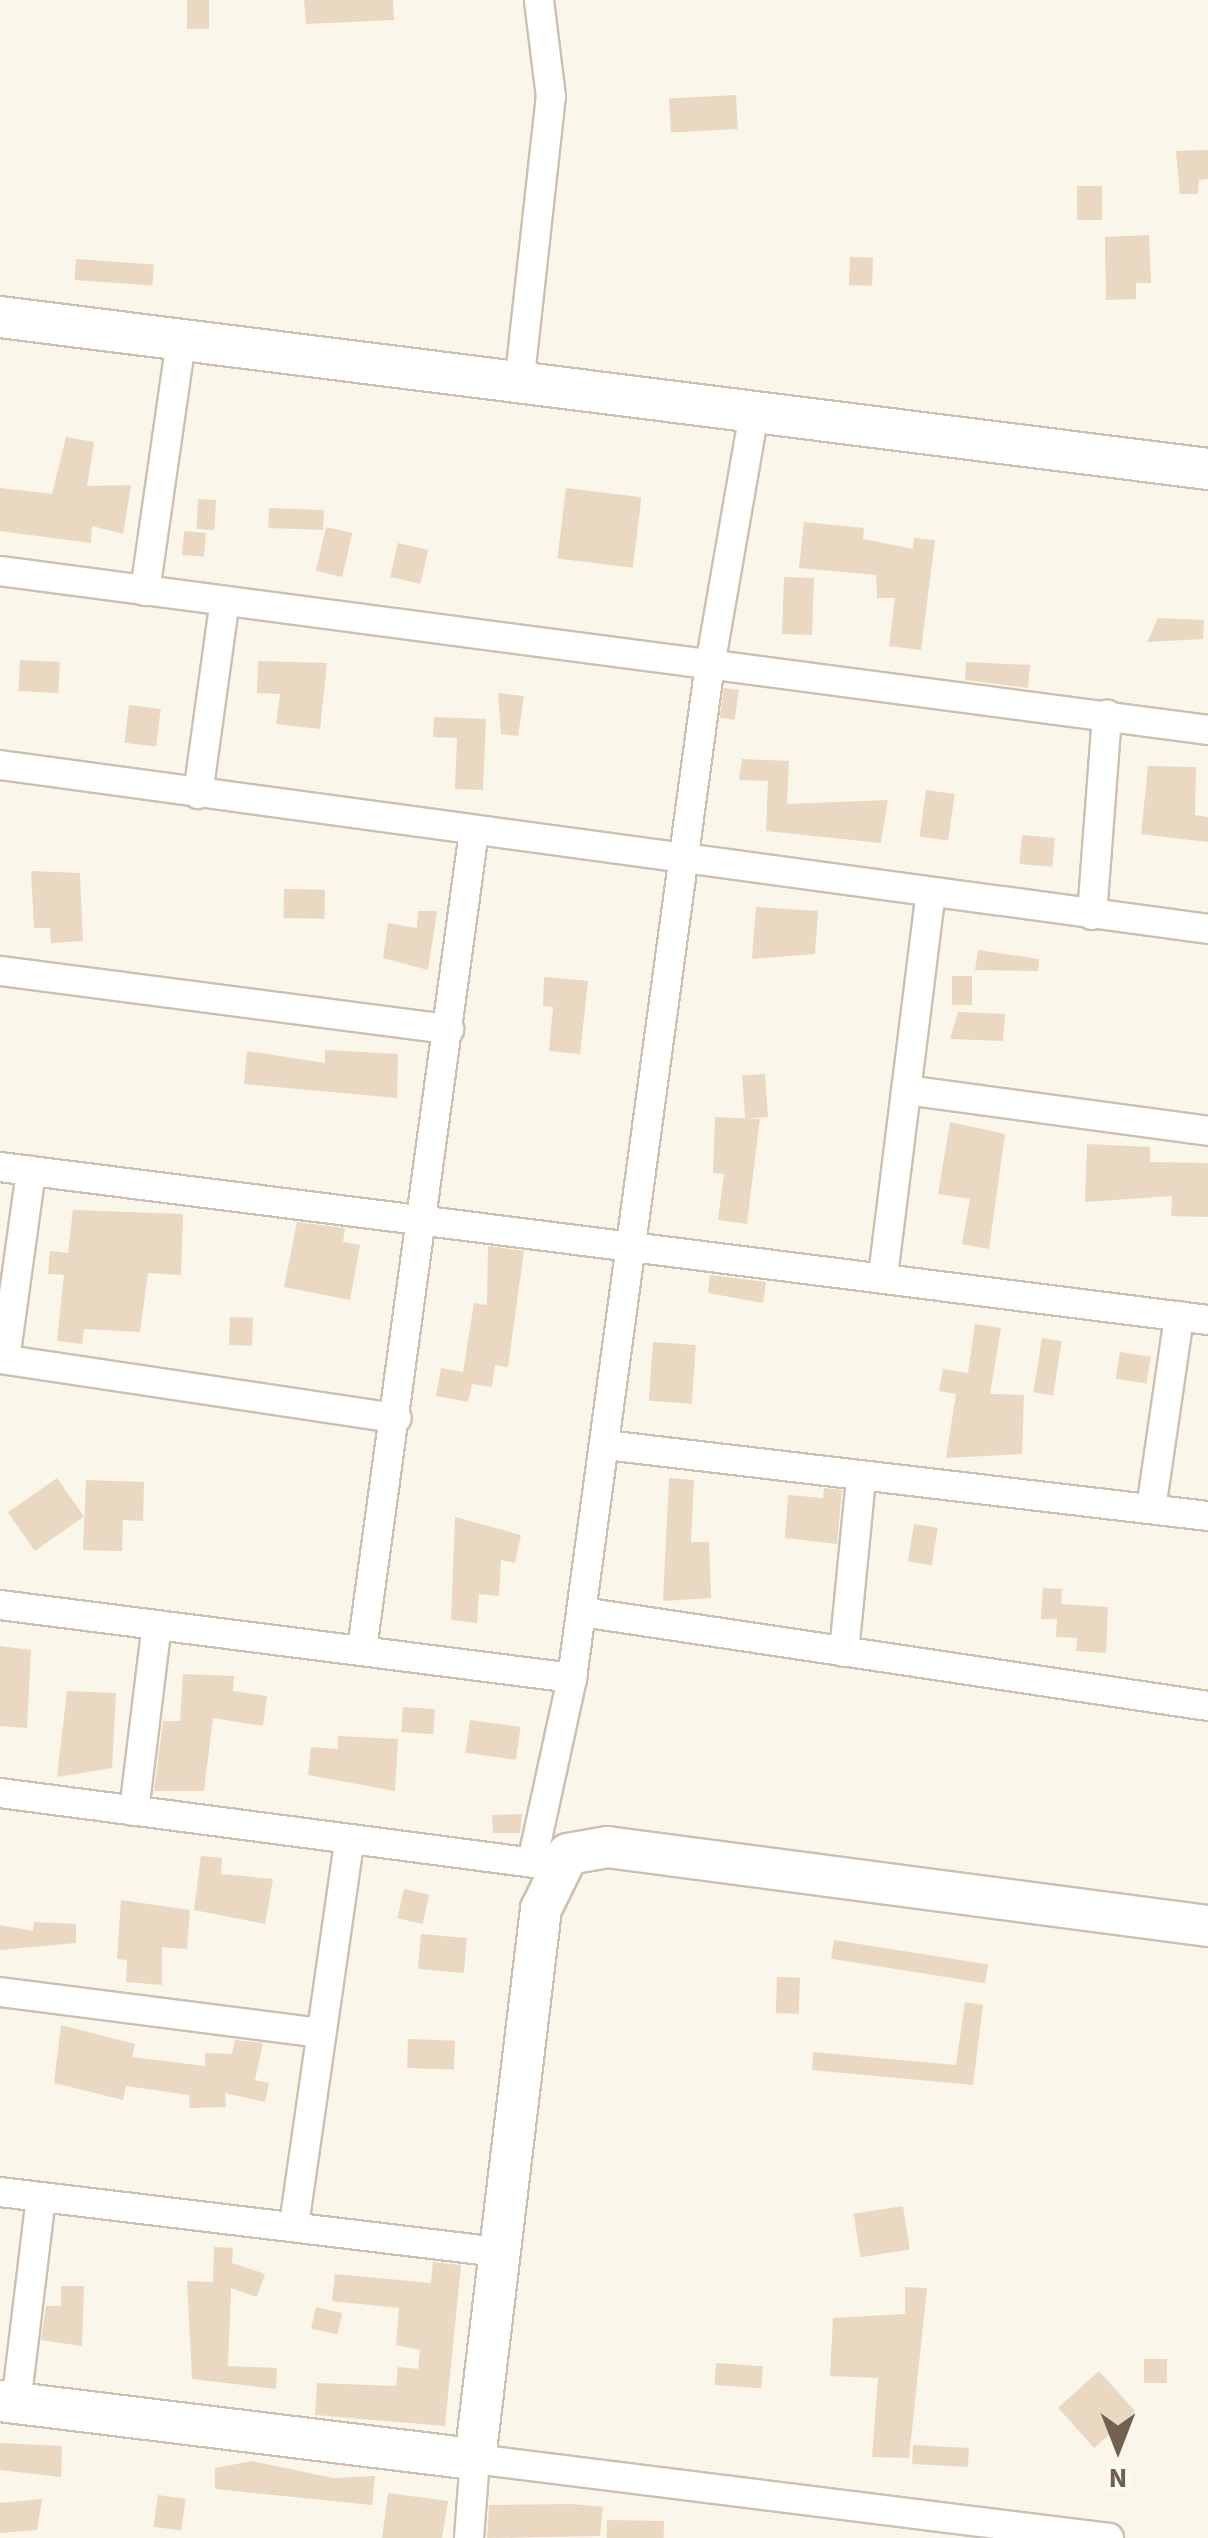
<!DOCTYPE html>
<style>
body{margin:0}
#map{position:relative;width:1208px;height:2538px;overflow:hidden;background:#faf6ea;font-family:"Source Sans 3",sans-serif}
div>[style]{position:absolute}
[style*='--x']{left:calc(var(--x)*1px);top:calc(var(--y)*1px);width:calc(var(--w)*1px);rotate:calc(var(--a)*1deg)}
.building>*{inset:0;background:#ead8c2;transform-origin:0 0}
.roads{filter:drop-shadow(2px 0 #cbc0b1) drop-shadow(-2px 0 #cbc0b1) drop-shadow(0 2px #cbc0b1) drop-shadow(0 -2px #cbc0b1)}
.street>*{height:28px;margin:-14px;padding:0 14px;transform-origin:14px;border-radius:14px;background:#fff}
.secondary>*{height:40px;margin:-20px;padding:0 20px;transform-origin:20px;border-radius:20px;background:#fff}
span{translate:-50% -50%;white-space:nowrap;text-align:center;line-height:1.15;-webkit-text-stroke:10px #fdfaf0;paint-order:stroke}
.north{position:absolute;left:1068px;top:2398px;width:100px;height:100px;-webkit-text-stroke:8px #fdfaf0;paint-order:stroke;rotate:180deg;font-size:28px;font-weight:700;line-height:40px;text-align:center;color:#726150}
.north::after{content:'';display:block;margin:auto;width:35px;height:45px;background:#726150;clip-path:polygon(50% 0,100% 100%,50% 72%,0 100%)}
</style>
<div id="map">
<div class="building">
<div style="left:187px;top:0;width:22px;height:29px"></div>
<div style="clip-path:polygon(304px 0,393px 0,394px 20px,306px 24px)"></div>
<div style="left:736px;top:95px;width:34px;height:67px;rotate:87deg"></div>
<div style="clip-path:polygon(1208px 150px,1208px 179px,1199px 180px,1198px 194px,1180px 194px,1176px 151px)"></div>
<div style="left:1077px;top:186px;width:25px;height:34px"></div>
<div style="clip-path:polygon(1149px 235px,1151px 283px,1136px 283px,1136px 299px,1106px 300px,1105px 237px)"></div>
<div style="left:850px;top:257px;width:23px;height:28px;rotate:2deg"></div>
<div style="left:76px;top:259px;width:78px;height:21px;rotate:4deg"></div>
<div style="clip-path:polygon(66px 437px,94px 442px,87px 486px,131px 485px,123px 534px,92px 526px,91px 543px,0 531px,0 488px,52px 494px)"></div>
<div style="left:566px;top:488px;width:76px;height:71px;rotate:7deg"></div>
<div style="left:198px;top:499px;width:18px;height:30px;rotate:3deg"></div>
<div style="left:269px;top:508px;width:55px;height:20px;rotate:2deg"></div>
<div style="clip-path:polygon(804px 522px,864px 528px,863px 539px,913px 549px,914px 538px,935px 540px,921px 650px,889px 646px,895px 598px,877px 598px,876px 575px,799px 568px)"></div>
<div style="left:326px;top:527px;width:27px;height:45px;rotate:13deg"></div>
<div style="left:184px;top:531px;width:22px;height:24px;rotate:5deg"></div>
<div style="left:398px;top:543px;width:31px;height:35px;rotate:13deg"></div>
<div style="left:784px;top:577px;width:30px;height:57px;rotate:2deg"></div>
<div style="clip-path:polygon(1158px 618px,1204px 620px,1203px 639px,1147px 642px)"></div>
<div style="left:20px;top:660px;width:40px;height:31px;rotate:3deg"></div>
<div style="clip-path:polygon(258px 661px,327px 663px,320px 729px,276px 724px,280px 694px,257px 693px)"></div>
<div style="clip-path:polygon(966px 662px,1030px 665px,1028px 688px,965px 680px)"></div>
<div style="left:724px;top:688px;width:15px;height:30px;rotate:8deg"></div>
<div style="clip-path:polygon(498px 693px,524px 696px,518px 736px,501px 734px)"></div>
<div style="left:129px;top:705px;width:32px;height:38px;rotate:7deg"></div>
<div style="clip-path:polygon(434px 717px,486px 719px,483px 790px,455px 789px,457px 738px,433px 737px)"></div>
<div style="clip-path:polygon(742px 759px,789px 761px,787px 804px,888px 800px,881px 843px,766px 831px,768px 781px,739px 780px)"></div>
<div style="clip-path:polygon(1148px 766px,1196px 767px,1195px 815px,1208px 817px,1208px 842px,1141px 834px)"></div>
<div style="left:926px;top:790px;width:29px;height:47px;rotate:8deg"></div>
<div style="left:1022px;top:835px;width:33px;height:29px;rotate:5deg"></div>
<div style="clip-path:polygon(31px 871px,80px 873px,83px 941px,51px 943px,50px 928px,34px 928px)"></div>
<div style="left:284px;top:889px;width:41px;height:29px;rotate:1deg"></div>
<div style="clip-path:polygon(756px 907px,818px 911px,815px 954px,752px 959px)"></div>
<div style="clip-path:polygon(418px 911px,437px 911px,428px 970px,383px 958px,388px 923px,417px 928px)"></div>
<div style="clip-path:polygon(978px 950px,1039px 959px,1038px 971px,975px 970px)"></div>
<div style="left:952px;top:976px;width:20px;height:29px"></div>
<div style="clip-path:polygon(544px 977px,588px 981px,580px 1054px,549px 1051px,553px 1007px,543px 1006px)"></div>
<div style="clip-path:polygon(958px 1012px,1005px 1014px,1003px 1041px,950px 1039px)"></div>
<div style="clip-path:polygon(325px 1050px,398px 1054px,397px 1098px,244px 1084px,247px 1051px,325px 1063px)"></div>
<div style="left:765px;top:1074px;width:43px;height:23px;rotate:86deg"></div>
<div style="clip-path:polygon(715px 1117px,760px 1119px,747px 1224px,718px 1220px,724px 1174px,713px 1173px)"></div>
<div style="clip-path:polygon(950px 1122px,1005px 1134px,989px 1249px,962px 1244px,970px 1199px,938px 1194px)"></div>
<div style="clip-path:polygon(1087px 1144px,1150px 1147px,1150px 1162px,1208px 1163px,1208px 1217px,1171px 1216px,1172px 1196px,1085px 1202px)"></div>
<div style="clip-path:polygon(73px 1210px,183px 1214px,181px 1275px,148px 1273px,140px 1332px,84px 1329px,82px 1344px,57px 1341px,64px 1275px,48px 1274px,50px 1251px,68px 1253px)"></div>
<div style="clip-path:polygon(297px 1222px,345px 1228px,343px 1242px,360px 1245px,350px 1300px,284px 1287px)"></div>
<div style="clip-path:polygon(488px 1246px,524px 1251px,508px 1367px,495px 1365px,492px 1387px,472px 1384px,468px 1402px,436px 1396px,441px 1368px,463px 1372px,474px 1303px,487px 1305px)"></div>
<div style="clip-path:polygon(710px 1275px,766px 1282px,763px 1303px,708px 1293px)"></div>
<div style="left:230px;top:1317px;width:23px;height:28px;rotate:2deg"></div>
<div style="clip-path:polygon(975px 1324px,1001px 1328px,990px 1394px,1024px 1395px,1022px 1454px,946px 1458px,956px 1394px,939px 1391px,943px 1369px,968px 1373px)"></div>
<div style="left:1042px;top:1338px;width:20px;height:55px;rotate:9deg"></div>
<div style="left:653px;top:1342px;width:43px;height:59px;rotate:4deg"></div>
<div style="left:1120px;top:1352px;width:31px;height:27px;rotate:9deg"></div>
<div style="left:57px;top:1478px;width:47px;height:60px;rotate:55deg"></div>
<div style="clip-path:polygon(669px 1478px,694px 1480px,691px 1542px,709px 1542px,711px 1598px,663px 1601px)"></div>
<div style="clip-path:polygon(86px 1480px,144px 1482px,143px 1521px,123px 1520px,122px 1551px,83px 1550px)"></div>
<div style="clip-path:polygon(824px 1488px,842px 1490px,837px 1544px,785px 1538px,788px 1495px,823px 1498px)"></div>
<div style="clip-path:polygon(455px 1517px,521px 1535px,515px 1563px,501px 1560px,499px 1596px,479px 1594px,477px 1623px,451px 1620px)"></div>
<div style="left:914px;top:1524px;width:24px;height:38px;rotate:9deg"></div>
<div style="clip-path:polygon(1043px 1588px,1062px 1589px,1061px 1604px,1108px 1607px,1106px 1653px,1076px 1651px,1077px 1638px,1056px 1637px,1057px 1619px,1041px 1619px)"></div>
<div style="clip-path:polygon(0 1646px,31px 1650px,27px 1728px,0 1726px)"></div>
<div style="clip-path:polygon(183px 1674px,234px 1676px,233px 1691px,267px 1696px,263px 1726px,213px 1718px,204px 1791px,154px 1791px,163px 1721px,180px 1721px)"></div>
<div style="clip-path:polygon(67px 1691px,116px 1693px,112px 1768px,57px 1777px)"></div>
<div style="left:403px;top:1707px;width:32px;height:25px;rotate:4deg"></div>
<div style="left:470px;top:1720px;width:51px;height:33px;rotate:8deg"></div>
<div style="clip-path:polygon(338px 1736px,398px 1739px,395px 1791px,308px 1775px,311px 1747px,338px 1749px)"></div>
<div style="clip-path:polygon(522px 1814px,520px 1833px,493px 1833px,492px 1815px)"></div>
<div style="clip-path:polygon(201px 1856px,222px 1858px,221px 1874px,273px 1879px,265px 1924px,194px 1910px)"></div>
<div style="left:404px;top:1889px;width:26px;height:30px;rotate:13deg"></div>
<div style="clip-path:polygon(121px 1900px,190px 1910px,187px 1949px,162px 1947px,162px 1985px,126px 1982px,127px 1960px,117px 1959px)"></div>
<div style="clip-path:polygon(34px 1922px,76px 1924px,76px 1943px,0 1950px,0 1925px,33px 1931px)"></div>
<div style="left:421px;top:1934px;width:46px;height:35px;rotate:5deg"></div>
<div style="left:834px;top:1940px;width:156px;height:19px;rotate:9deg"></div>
<div style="left:777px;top:1977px;width:23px;height:36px;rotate:2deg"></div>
<div style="clip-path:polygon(965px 2002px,983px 2005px,973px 2085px,812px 2070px,813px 2052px,956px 2065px)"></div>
<div style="clip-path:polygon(61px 2025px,135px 2044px,132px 2057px,205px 2066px,205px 2053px,232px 2054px,235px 2040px,263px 2043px,255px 2080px,269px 2083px,265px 2102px,225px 2093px,226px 2107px,190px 2108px,189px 2095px,126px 2086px,123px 2100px,54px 2083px)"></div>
<div style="left:408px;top:2039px;width:47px;height:29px;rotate:2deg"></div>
<div style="left:903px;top:2206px;width:44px;height:50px;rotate:81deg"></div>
<div style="clip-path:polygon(214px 2247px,233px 2248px,232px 2263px,265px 2274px,257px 2297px,231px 2288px,228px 2366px,277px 2368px,276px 2389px,192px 2379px,187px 2281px,213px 2282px)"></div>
<div style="clip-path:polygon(433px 2262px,461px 2265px,445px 2426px,315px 2415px,317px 2383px,396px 2386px,398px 2367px,418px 2369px,420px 2350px,396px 2345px,399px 2308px,332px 2301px,335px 2274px,431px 2283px)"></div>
<div style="clip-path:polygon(61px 2286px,84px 2286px,82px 2346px,41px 2340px,46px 2306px,61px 2306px)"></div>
<div style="clip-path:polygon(905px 2287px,927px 2288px,909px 2458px,872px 2457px,878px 2378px,830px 2376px,833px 2318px,905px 2314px)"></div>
<div style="left:316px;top:2307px;width:27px;height:22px;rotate:13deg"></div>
<div style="left:1144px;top:2359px;width:23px;height:24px"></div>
<div style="left:716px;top:2363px;width:47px;height:22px;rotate:4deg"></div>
<div style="left:1099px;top:2371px;width:54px;height:55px;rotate:48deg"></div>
<div style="clip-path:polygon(0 2443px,62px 2446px,61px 2477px,0 2470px)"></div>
<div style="left:913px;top:2445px;width:56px;height:19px;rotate:3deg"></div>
<div style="clip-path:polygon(252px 2461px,333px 2478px,375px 2476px,372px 2505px,215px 2489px,215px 2468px)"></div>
<div style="clip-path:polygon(388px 2493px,448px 2501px,442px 2538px,382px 2538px)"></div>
<div style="left:158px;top:2495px;width:28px;height:32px;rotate:8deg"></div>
<div style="clip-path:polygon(42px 2499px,37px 2530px,0 2533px,0 2503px)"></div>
<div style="clip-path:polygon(572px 2504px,603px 2507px,600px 2536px,487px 2538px,489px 2505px)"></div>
<div style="left:607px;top:2520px;width:57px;height:18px;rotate:1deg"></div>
</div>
<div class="roads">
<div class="street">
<div style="--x:519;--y:385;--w:290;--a:-83.7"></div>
<div style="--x:551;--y:97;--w:98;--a:-97.1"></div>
<div style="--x:0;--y:571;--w:1218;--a:7.5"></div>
<div style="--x:145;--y:591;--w:252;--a:-81.8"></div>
<div style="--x:0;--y:765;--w:1219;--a:7.73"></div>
<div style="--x:198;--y:794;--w:189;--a:-82.1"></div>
<div style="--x:1092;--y:915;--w:201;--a:-85.7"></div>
<div style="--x:0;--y:971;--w:453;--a:7.4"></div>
<div style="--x:906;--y:1090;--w:305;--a:7.7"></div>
<div style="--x:0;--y:1167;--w:1218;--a:7.22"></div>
<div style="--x:883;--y:1276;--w:382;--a:-82.9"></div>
<div style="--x:0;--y:1359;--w:401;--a:8.5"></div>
<div style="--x:5;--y:1359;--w:190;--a:-82.1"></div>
<div style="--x:606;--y:1445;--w:606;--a:6.73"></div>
<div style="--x:1151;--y:1509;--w:195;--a:-81.7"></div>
<div style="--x:0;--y:1605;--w:577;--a:7.27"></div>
<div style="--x:582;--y:1612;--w:633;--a:8.54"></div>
<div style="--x:362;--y:1649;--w:826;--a:-82.2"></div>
<div style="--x:844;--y:1652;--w:175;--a:-84.4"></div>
<div style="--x:0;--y:1793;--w:554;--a:7.47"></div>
<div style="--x:134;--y:1811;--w:187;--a:-83"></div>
<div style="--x:532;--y:1862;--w:188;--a:-77.7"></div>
<div style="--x:572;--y:1678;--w:1016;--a:-82.25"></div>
<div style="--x:709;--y:671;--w:261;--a:-80.1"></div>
<div style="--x:0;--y:1992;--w:322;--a:7.3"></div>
<div style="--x:0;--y:2192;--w:502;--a:6.87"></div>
<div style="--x:294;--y:2225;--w:388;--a:-81.8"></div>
<div style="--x:16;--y:2404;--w:208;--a:-83.1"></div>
<div style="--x:469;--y:2538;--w:79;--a:-85.7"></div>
<div style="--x:475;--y:2459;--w:639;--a:7.1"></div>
</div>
<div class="secondary">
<div style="--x:0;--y:317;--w:1218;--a:7.17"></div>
<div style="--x:0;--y:2401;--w:479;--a:7"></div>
<div style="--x:475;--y:2459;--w:554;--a:-83.16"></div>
<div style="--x:541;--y:1909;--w:61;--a:-63.9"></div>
<div style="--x:568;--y:1854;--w:40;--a:-10"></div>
<div style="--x:607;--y:1847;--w:606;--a:7.49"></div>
</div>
</div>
<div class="north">N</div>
</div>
